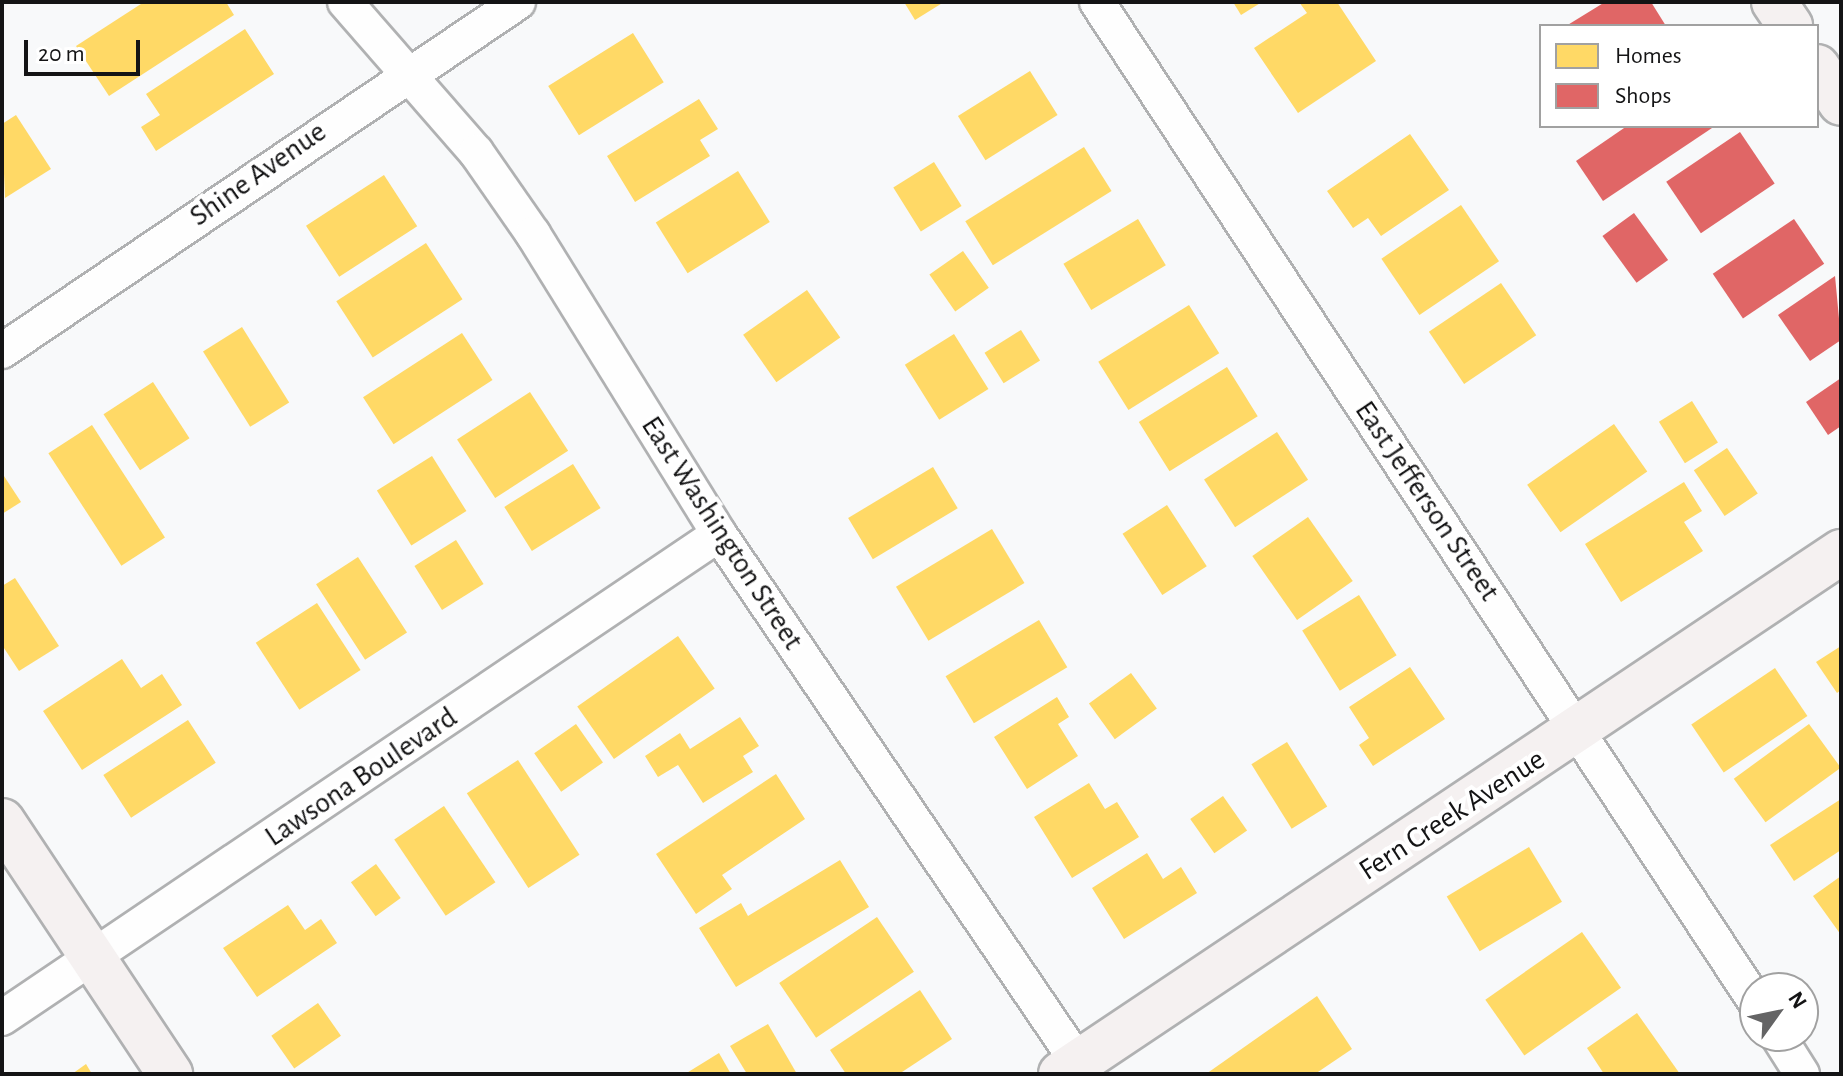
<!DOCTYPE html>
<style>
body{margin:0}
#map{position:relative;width:1843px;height:1076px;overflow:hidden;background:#f8f9fa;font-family:"Alegreya Sans",sans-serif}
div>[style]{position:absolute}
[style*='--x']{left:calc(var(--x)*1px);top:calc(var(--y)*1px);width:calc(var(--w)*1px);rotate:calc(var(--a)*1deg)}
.homes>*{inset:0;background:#ffd966;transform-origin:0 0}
.shops>*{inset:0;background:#e06666;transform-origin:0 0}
.roads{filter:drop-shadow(2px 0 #b0b1b2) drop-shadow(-2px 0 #b0b1b2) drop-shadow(0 2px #b0b1b2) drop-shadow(0 -2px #b0b1b2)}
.street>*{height:34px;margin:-17px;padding:0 17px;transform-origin:17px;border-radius:17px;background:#fefefe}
.secondary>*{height:44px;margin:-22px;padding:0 22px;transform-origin:22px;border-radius:22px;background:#f5f1f1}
span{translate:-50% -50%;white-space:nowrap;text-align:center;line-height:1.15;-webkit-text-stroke:8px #fff;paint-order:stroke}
.street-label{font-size:30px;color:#141415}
.frame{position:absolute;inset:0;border:4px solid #141415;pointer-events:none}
.legend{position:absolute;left:1539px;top:24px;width:280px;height:104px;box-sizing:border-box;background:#fff;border:2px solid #a1a1a1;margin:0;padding:10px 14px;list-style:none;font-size:24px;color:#141415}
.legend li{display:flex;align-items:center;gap:16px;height:40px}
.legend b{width:40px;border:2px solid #a1a1a1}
.north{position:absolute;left:1739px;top:972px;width:80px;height:80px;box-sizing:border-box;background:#fff;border:2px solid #a1a1a1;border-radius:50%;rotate:57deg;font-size:22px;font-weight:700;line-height:32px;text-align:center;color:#141415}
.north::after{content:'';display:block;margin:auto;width:28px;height:36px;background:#646465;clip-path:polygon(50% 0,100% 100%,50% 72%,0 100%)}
.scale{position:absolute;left:24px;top:40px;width:116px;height:36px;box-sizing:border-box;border:4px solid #141415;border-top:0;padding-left:10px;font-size:24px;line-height:28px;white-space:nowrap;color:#141415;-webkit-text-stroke:6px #fff;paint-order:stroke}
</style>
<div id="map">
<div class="homes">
<div style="clip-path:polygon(144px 2px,226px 2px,234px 15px,109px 96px,76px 46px)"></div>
<div style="clip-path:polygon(904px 2px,944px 2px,915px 20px)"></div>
<div style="clip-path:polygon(1233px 2px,1262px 2px,1241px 15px)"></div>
<div style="clip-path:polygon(1299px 2px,1337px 2px,1376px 61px,1298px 113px,1254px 48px,1307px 13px)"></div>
<div style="clip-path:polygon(245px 29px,274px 74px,156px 151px,141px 127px,160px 115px,146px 94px)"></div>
<div style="left:633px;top:33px;width:58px;height:100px;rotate:58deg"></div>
<div style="left:1030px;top:71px;width:52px;height:85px;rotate:58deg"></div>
<div style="clip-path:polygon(699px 99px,718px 129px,700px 140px,710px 156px,635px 202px,607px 156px)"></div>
<div style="clip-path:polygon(16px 115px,51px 169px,5px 198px,2px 124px)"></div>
<div style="clip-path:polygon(1410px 134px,1449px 190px,1381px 236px,1368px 218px,1353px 228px,1327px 191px)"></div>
<div style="left:1084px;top:147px;width:52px;height:140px;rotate:58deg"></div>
<div style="left:934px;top:162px;width:52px;height:48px;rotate:58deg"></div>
<div style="left:738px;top:171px;width:60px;height:97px;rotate:58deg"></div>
<div style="left:384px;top:175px;width:61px;height:93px;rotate:57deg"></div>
<div style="left:1461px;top:205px;width:68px;height:96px;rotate:56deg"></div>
<div style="left:1138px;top:219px;width:54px;height:87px;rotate:59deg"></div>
<div style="left:426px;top:243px;width:67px;height:107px;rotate:57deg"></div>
<div style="left:963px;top:251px;width:45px;height:41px;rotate:55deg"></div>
<div style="left:1501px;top:283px;width:63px;height:87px;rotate:56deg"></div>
<div style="left:807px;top:290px;width:58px;height:78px;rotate:55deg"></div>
<div style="left:1189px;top:305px;width:57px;height:107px;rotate:58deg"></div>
<div style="left:242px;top:327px;width:89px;height:46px;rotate:58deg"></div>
<div style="left:1021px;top:330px;width:36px;height:43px;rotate:58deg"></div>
<div style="left:462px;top:333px;width:56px;height:118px;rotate:57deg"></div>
<div style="left:954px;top:334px;width:65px;height:58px;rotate:58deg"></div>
<div style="left:1227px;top:367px;width:58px;height:104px;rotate:58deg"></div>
<div style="left:153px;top:382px;width:67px;height:59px;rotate:57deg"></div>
<div style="left:530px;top:392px;width:70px;height:87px;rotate:57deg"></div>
<div style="left:1692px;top:401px;width:49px;height:39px;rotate:58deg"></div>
<div style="left:1614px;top:424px;width:58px;height:106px;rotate:55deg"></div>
<div style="left:92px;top:425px;width:134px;height:52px;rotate:57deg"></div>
<div style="left:1277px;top:432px;width:57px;height:87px;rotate:57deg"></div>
<div style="left:1727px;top:448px;width:55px;height:40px;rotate:56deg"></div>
<div style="left:432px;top:456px;width:65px;height:65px;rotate:58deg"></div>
<div style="left:573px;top:464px;width:52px;height:81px;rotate:58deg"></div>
<div style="left:933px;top:467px;width:48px;height:99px;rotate:59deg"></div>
<div style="clip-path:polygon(2px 473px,21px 502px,2px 514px)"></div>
<div style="clip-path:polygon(1684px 482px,1702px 511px,1684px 522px,1703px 551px,1621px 602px,1585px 544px)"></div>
<div style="left:1167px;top:505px;width:73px;height:53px;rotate:57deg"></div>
<div style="left:1308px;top:517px;width:78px;height:68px;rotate:55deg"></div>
<div style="left:992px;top:529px;width:63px;height:112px;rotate:59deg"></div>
<div style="left:456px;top:540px;width:52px;height:49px;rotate:58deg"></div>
<div style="left:358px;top:557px;width:90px;height:50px;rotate:57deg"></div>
<div style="clip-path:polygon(15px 578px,59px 646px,19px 671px,2px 645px,2px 586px)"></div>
<div style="left:1359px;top:595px;width:71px;height:67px;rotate:58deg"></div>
<div style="left:317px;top:603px;width:80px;height:73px;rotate:57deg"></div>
<div style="left:1039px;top:620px;width:55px;height:109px;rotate:59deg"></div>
<div style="left:678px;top:636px;width:64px;height:123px;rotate:55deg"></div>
<div style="clip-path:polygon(1841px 646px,1841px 690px,1837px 693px,1816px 662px)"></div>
<div style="clip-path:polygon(122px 659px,141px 688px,162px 674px,182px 705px,82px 770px,43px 711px)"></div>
<div style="clip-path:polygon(1410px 667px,1445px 719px,1373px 766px,1359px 745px,1369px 738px,1349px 707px)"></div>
<div style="left:1775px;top:668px;width:58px;height:101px;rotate:56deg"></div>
<div style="left:1131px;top:673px;width:44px;height:52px;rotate:54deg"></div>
<div style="clip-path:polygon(1057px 697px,1069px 717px,1058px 724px,1078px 756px,1027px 789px,994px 737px)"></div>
<div style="clip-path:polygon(740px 717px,759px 746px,743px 756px,753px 772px,703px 803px,678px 765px,658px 777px,645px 756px,680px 733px,690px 749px)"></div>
<div style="left:188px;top:720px;width:51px;height:101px;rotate:57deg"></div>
<div style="left:576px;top:724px;width:47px;height:51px;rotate:55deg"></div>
<div style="left:1809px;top:724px;width:54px;height:93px;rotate:54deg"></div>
<div style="left:1287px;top:742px;width:76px;height:42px;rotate:58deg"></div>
<div style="left:518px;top:760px;width:113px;height:61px;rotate:57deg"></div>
<div style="clip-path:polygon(776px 774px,805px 819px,722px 875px,732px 889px,696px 914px,656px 854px)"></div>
<div style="clip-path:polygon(1089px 783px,1105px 809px,1117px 802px,1139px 837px,1072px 878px,1034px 817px)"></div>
<div style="left:1223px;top:796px;width:42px;height:40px;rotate:55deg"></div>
<div style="clip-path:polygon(1841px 799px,1841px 850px,1794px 881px,1770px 845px)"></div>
<div style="left:444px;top:806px;width:92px;height:60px;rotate:56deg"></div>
<div style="left:1529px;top:847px;width:64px;height:96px;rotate:59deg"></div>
<div style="clip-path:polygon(1147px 853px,1163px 879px,1181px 867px,1197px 893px,1124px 939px,1092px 888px)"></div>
<div style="clip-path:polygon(840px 860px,869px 907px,736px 987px,699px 928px,741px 903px,748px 916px)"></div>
<div style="left:376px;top:864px;width:42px;height:31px;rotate:54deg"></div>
<div style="clip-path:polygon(1841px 876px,1841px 935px,1813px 896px)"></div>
<div style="clip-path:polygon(288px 905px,305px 930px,321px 919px,337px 943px,257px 997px,223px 948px)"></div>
<div style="left:877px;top:917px;width:66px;height:118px;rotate:56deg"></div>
<div style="left:1582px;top:932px;width:68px;height:118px;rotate:55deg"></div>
<div style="clip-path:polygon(920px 990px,952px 1039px,899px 1074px,846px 1074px,830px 1050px)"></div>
<div style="clip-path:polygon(1317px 996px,1352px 1049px,1315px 1074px,1206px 1074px)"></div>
<div style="left:318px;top:1003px;width:40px;height:57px;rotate:55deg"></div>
<div style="clip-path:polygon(1637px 1013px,1680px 1074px,1604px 1074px,1587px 1048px)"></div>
<div style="clip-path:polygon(768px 1024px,797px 1074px,747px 1074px,730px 1046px)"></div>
<div style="clip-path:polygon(719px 1053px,731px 1074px,685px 1074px)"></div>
<div style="clip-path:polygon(86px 1064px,92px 1074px,72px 1074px)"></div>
</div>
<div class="shops">
<div style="clip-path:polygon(1605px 2px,1651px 2px,1666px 26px,1566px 26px)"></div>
<div style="clip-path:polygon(1627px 126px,1715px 126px,1603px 201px,1576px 161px)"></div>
<div style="left:1740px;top:132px;width:62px;height:89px;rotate:56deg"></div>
<div style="left:1634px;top:213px;width:58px;height:39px;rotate:54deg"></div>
<div style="left:1794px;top:219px;width:54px;height:98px;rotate:56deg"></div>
<div style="clip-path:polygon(1835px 276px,1841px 340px,1810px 361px,1778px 315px)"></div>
<div style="clip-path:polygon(1841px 378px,1841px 426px,1828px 435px,1806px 402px)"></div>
</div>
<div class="roads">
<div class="street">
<div style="--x:345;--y:2;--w:199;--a:48.9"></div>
<div style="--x:476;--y:152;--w:100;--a:55.2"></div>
<div style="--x:533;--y:234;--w:353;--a:58.2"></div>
<div style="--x:719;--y:534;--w:653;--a:55.8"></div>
<div style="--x:1097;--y:2;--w:1196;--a:56.63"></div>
<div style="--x:2;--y:351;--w:623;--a:-34.07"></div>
<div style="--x:2;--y:1018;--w:865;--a:-34.02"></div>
<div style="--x:1778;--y:1036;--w:45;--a:57.7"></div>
</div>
<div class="secondary">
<div style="--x:1774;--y:2;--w:29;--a:56"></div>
<div style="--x:1817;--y:67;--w:43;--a:56.3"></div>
<div style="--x:2;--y:821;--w:304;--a:56.4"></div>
<div style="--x:1061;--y:1074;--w:939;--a:-33.79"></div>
</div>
</div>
<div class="street-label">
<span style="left:258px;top:174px;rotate:-35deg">Shine Avenue</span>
<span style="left:1427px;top:501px;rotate:56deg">East Jefferson Street</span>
<span style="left:722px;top:533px;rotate:57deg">East Washington Street</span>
<span style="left:361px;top:777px;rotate:-34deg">Lawsona Boulevard</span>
<span style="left:1452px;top:815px;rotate:-33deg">Fern Creek Avenue</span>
</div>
<div class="frame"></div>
<ul class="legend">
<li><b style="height:22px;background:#ffd966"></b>Homes</li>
<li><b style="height:22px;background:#e06666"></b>Shops</li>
</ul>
<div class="north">N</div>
<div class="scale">20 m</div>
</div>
